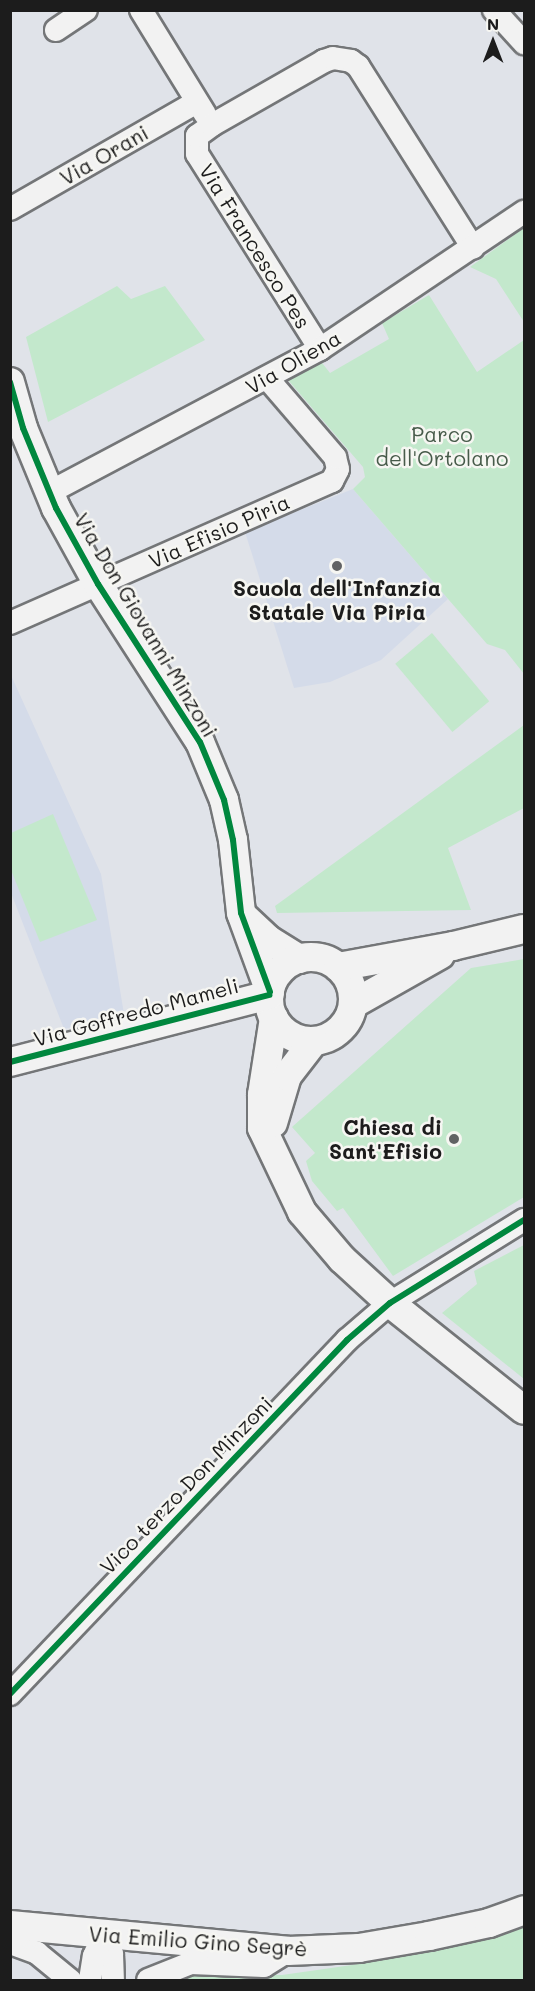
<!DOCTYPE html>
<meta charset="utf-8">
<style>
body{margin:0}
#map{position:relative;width:535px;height:1991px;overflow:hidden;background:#e0e3e9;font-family:Mali,sans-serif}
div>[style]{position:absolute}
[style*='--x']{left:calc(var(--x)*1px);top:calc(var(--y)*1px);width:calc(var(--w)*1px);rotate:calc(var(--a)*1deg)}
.built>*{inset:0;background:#d4dbe9}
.green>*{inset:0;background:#c3e8cc;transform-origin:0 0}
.roads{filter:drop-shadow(2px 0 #747678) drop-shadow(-2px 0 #747678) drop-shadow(0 2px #747678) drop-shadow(0 -2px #747678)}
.minor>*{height:22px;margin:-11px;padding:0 11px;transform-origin:11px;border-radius:11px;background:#f2f2f2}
.tertiary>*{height:28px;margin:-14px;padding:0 14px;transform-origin:14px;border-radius:14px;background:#f2f2f2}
.tertiary>.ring{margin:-14px;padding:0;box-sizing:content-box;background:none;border:28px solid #f2f2f2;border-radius:50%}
.cycleway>*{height:6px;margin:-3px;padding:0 3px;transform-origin:3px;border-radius:3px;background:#00873e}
.dots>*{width:16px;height:16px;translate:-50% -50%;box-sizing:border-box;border:3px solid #f6f6f2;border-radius:50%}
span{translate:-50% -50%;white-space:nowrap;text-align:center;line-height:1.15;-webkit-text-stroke:5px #f6f6f2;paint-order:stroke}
.street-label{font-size:21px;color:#1c1c1c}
.park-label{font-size:21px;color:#475b4a}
.poi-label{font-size:21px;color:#1c1c1c;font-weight:700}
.right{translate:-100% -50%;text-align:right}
.frame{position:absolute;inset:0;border:12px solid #1c1c1c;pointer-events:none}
.north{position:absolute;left:463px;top:12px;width:60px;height:60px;-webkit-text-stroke:4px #f6f6f2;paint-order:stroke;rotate:0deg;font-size:16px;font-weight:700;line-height:24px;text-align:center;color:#1c1c1c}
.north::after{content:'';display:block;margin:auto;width:21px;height:27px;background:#1c1c1c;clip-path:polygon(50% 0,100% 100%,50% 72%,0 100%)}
</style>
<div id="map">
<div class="built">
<div style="clip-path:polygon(353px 489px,448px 599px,381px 660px,330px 682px,294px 688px,245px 532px)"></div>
<div style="clip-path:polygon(10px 673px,101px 874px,124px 1014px,64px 1029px,11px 893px)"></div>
</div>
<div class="green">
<div style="clip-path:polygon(524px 228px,524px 322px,496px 279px,470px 267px)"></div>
<div style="clip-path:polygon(117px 286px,131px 299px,165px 286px,205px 340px,48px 422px,26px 337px)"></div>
<div style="clip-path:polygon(429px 295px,477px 372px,524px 340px,524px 674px,505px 650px,487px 644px,353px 489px,365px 477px,363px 467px,288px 380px,319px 359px,330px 373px,389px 339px,382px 323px)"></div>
<div style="left:432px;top:633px;width:89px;height:48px;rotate:50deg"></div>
<div style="clip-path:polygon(524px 725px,524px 808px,448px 848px,471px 910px,277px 913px,275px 906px)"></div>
<div style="clip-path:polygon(53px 814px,97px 920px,40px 942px,11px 870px,11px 833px)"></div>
<div style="clip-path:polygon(524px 959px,524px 1197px,393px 1276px,343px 1208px,337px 1211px,312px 1181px,306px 1161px,315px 1153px,292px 1127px,471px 968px)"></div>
<div style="clip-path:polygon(524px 1245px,524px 1379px,442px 1313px,477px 1284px,474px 1271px)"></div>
<div style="clip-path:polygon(524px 1924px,524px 1980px,175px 1980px,194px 1975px,282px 1975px,352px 1965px,442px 1947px)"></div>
</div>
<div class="roads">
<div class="minor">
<div style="--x:141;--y:10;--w:122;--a:58.4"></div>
<div style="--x:494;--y:10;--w:45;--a:47.7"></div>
<div style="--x:56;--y:30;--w:36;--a:-34"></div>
<div style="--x:10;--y:209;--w:215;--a:-29.8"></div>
<div style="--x:320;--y:349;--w:231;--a:-122.2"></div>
<div style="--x:197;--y:154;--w:18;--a:-90"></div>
<div style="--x:197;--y:136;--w:19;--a:-36"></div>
<div style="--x:212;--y:125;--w:129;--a:-29.7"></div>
<div style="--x:324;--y:61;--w:9;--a:-18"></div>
<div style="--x:333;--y:58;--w:18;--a:9"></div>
<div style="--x:351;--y:61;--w:9;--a:36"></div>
<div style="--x:358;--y:66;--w:215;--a:57.7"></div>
<div style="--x:50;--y:492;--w:306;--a:-27.9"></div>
<div style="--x:320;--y:349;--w:246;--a:-33.9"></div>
<div style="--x:10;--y:623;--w:352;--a:-23.8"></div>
<div style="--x:332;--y:481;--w:13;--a:-63"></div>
<div style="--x:338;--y:469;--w:12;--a:-104"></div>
<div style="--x:335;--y:457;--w:104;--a:-130.7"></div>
<div style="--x:10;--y:1694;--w:489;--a:-46.4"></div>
<div style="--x:347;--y:1340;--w:57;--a:-40.7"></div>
<div style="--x:390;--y:1303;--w:158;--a:-31.8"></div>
<div style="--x:104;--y:1935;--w:21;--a:67"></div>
<div style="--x:112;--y:1954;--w:26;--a:88"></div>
<div style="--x:10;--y:1943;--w:29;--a:20"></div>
<div style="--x:37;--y:1953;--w:43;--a:39.3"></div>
<div style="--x:90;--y:1980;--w:24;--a:-81"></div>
<div style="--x:94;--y:1956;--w:23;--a:-65"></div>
<div style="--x:148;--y:1980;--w:46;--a:-21.6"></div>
<div style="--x:191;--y:1963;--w:73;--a:2.4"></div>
<div style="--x:264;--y:1966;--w:28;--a:-32"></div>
</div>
<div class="tertiary">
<div style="--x:10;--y:382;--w:48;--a:74.2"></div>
<div style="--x:23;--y:428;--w:87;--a:67.6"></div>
<div style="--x:56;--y:508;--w:87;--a:61.1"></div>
<div style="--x:98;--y:584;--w:188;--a:57.2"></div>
<div style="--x:200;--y:742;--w:63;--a:67.5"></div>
<div style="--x:224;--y:800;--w:41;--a:77.3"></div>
<div style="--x:233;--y:840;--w:73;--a:83.7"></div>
<div style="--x:241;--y:913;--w:84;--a:69.8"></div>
<div style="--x:242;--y:915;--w:37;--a:43"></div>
<div style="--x:269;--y:940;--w:36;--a:32"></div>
<div class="ring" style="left:269px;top:957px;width:56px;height:56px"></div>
<div style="--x:338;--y:967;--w:117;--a:-10.3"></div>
<div style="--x:453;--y:946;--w:73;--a:-13.5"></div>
<div style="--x:353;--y:1004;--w:100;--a:-29.4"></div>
<div style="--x:274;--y:1018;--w:78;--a:98.9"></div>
<div style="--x:262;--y:1095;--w:33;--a:90"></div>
<div style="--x:262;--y:1128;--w:93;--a:64.5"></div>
<div style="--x:302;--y:1212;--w:62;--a:49.6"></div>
<div style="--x:342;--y:1259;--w:65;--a:42.5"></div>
<div style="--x:390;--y:1303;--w:171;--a:38.6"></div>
<div style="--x:10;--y:1062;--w:268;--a:-14.5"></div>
<div style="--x:273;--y:1123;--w:49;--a:-73.4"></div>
<div style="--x:287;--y:1076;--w:44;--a:-52.4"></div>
<div style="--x:10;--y:1925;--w:279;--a:5.3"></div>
<div style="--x:288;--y:1951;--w:71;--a:-2.4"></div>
<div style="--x:359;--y:1948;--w:71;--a:-9.7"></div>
<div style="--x:429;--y:1936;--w:61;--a:-12.2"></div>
<div style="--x:489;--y:1923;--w:37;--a:-20"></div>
</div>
</div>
<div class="cycleway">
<div style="--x:10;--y:382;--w:48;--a:74.2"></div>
<div style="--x:23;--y:428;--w:87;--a:67.6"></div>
<div style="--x:56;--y:508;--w:87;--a:61.1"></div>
<div style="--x:98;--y:584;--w:188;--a:57.2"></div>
<div style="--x:200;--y:742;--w:63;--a:67.5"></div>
<div style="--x:224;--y:800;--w:41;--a:77.3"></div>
<div style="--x:233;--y:840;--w:73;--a:83.7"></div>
<div style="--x:241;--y:913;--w:84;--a:69.8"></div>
<div style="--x:10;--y:1062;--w:268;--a:-14.5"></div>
<div style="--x:10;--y:1694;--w:489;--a:-46.4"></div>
<div style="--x:347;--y:1340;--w:57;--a:-40.7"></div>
<div style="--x:390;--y:1303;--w:158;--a:-31.8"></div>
</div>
<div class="dots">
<div style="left:337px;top:566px;background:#616264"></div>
<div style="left:454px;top:1139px;background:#616264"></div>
</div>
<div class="street-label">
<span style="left:104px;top:155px;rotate:-30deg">Via Orani</span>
<span style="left:255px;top:246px;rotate:58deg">Via Francesco Pes</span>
<span style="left:293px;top:362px;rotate:-30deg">Via Oliena</span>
<span style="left:219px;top:531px;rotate:-24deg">Via Efisio Piria</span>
<span style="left:146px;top:625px;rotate:59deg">Via Don Giovanni Minzoni</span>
<span style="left:136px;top:1012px;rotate:-15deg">Via Goffredo Mameli</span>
<span style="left:186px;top:1485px;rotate:-46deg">Vico terzo Don Minzoni</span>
<span style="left:198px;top:1941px;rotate:4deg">Via Emilio Gino Segrè</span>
</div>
<div class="park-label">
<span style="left:442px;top:446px">Parco<br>dell'Ortolano</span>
</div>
<div class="poi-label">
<span style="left:337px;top:600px">Scuola dell'Infanzia<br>Statale Via Piria</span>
<span class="right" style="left:442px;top:1139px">Chiesa di<br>Sant'Efisio</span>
</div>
<div class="frame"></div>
<div class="north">N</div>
</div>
